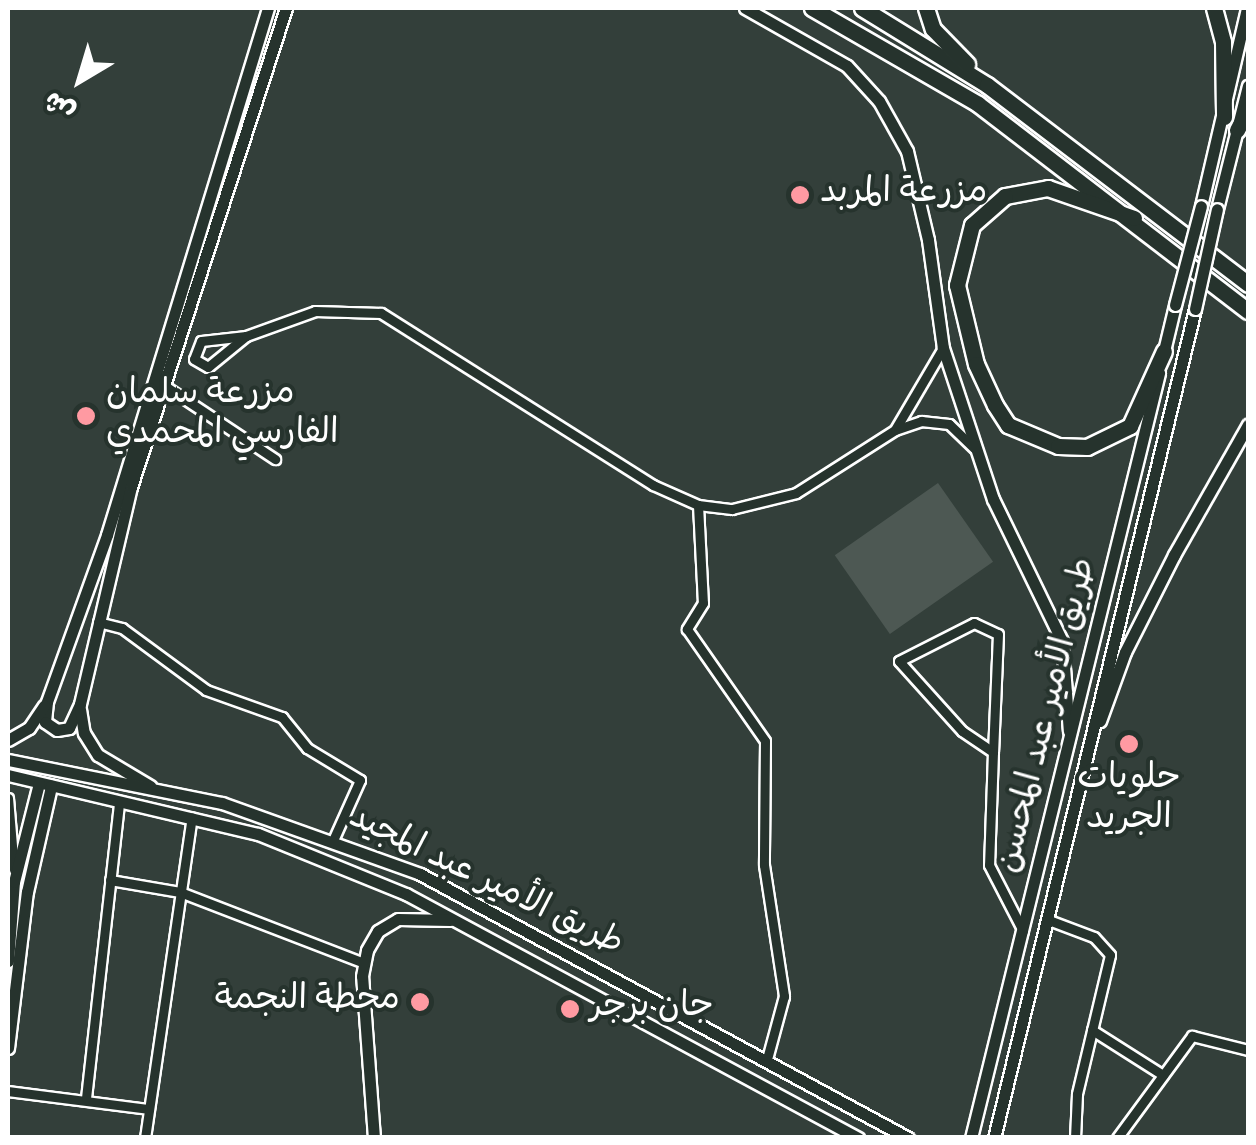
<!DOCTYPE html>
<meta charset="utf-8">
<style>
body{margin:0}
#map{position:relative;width:1256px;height:1145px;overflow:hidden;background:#333f3a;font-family:"Gochi Hand","Playpen Sans Arabic",sans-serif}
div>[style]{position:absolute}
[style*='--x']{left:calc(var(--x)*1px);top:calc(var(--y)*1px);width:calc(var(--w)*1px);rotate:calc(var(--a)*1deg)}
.green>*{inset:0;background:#4d5853;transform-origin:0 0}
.roads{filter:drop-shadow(2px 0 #fff) drop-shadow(-2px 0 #fff) drop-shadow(0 2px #fff) drop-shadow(0 -2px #fff)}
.minor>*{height:9px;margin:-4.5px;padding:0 4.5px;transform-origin:4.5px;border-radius:4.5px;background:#26332d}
.secondary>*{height:11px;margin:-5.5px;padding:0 5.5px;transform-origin:5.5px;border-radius:5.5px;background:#26332d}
.motorway>*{height:15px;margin:-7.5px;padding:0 7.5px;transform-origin:7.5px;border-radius:7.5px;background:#26332d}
.bridges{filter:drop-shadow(2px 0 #fff) drop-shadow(-2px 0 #fff) drop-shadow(0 2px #fff) drop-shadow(0 -2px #fff)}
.secondary-bridge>*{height:11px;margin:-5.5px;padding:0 5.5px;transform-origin:5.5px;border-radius:5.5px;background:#26332d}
.dots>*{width:28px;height:28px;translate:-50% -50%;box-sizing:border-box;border:5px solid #26332d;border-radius:50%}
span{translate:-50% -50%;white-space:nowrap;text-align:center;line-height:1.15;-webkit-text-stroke:8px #26332d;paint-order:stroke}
.poi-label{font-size:35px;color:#fff}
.left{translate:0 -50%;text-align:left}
.right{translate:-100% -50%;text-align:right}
.street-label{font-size:35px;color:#fff}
.frame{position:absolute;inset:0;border:10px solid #fff;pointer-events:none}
.north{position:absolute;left:30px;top:30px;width:100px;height:100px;-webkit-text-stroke:8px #26332d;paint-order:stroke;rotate:218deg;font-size:28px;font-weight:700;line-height:40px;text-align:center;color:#fff}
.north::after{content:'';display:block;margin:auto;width:35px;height:45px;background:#fff;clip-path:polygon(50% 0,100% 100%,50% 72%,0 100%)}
</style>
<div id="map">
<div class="green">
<div style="left:938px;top:483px;width:96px;height:126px;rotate:55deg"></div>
</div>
<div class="roads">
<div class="minor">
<div style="--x:246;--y:336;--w:45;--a:173.7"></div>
<div style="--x:201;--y:341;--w:19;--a:111"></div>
<div style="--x:194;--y:359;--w:16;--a:30"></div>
<div style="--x:208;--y:367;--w:49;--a:-39.2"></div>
<div style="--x:246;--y:336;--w:73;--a:-19.9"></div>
<div style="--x:315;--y:311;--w:66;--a:1.7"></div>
<div style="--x:381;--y:313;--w:322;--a:32.3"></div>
<div style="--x:653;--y:485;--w:49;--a:24"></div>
<div style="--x:698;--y:505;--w:34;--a:7"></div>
<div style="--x:732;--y:509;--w:66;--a:-14"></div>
<div style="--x:796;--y:493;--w:117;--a:-32.5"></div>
<div style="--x:895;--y:430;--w:28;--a:-19"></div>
<div style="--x:921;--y:421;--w:28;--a:6"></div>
<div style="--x:949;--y:424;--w:35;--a:44"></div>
<div style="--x:162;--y:384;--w:136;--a:33.6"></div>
<div style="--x:896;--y:428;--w:93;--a:-59.6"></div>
<div style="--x:698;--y:505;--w:98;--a:87.1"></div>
<div style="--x:703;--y:603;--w:31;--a:122"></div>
<div style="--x:687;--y:629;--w:136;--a:55.1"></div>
<div style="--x:765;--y:741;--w:124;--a:90.5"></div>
<div style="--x:764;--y:865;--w:133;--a:81.3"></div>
<div style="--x:784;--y:996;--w:65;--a:105.1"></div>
<div style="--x:98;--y:622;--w:25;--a:14"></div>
<div style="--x:122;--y:628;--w:104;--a:36.4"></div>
<div style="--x:206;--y:690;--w:81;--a:19.6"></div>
<div style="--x:282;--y:717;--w:40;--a:51"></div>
<div style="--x:307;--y:748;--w:62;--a:31.1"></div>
<div style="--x:360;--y:780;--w:64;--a:114.1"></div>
<div style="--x:993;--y:752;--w:37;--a:-146"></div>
<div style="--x:962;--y:731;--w:94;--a:-132"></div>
<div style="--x:899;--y:661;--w:84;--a:-26.9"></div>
<div style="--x:974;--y:623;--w:26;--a:25"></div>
<div style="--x:998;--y:634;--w:118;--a:92.4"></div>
<div style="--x:993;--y:752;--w:113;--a:92"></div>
<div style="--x:989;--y:865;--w:74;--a:62.7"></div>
<div style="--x:8;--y:798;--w:72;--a:85.2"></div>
<div style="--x:110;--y:880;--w:71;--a:9.7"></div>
<div style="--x:180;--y:892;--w:197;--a:21.1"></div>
<div style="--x:1046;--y:919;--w:51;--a:20.6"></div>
<div style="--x:1094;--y:937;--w:24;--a:48"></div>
<div style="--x:1110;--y:955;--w:143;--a:103.4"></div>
<div style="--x:1077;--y:1094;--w:44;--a:92.6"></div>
<div style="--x:1092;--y:1030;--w:84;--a:32.4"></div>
<div style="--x:8;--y:1091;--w:142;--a:7.3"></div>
<div style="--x:86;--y:1098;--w:298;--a:-83.6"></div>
<div style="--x:145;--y:1138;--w:324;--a:-81.7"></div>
<div style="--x:1117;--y:1138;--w:127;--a:-53.7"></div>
<div style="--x:1192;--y:1036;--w:58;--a:14"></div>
</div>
<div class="secondary">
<div style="--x:268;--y:8;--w:551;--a:106.99"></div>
<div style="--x:107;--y:535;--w:177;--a:109.8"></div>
<div style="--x:47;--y:702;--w:20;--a:96"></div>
<div style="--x:45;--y:722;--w:14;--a:34"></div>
<div style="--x:57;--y:730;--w:12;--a:-9"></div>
<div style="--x:69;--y:728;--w:26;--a:-65"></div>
<div style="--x:80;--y:704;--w:223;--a:-76.8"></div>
<div style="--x:131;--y:487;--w:503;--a:-72.07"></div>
<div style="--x:745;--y:8;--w:117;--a:29.6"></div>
<div style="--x:847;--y:66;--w:47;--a:47.6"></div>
<div style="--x:879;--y:101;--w:57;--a:60.8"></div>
<div style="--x:907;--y:151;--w:91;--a:76.7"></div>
<div style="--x:928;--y:240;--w:109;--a:82.1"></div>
<div style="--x:943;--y:348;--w:159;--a:71.7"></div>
<div style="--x:993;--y:499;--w:158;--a:64.1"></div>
<div style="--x:1062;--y:641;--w:90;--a:85.6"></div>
<div style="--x:1201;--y:206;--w:203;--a:-76.9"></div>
<div style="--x:1217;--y:209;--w:127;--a:-75.9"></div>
<div style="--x:1163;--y:355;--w:51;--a:-76.5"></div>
<div style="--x:80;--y:709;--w:24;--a:81"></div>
<div style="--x:84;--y:733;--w:26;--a:58"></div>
<div style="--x:98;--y:755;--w:61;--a:30.8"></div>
<div style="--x:1100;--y:721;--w:73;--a:-70.1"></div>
<div style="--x:1125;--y:652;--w:109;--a:-63.2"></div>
<div style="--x:1174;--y:555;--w:150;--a:-60.4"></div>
<div style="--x:8;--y:740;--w:24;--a:-30"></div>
<div style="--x:29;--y:728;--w:27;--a:-56"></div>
<div style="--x:8;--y:760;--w:218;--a:11.4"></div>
<div style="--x:222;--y:803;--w:210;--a:19.7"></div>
<div style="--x:420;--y:874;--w:555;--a:28.41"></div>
<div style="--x:8;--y:775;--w:257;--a:13.3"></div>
<div style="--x:258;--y:834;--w:160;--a:22.1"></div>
<div style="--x:406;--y:894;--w:514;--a:28.36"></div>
<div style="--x:8;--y:961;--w:79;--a:-85.7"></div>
<div style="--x:14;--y:882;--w:102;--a:-75.8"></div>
<div style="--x:8;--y:1048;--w:157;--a:-83.1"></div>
<div style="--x:27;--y:892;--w:109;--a:-77.2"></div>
<div style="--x:374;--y:1138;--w:162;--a:-94.2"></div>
<div style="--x:362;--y:976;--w:26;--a:-79"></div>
<div style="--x:367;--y:950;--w:22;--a:-60"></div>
<div style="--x:378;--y:931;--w:23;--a:-31"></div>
<div style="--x:398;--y:919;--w:52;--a:1.1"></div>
<div style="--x:971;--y:1138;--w:788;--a:-76.19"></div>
<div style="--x:994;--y:1138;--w:853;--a:-76.37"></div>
</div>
<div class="motorway">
<div style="--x:812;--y:8;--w:192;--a:30"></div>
<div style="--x:978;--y:104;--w:340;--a:37.5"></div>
<div style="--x:862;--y:8;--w:147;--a:31.6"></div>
<div style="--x:987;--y:85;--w:328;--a:37.3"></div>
<div style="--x:926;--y:8;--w:22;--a:72"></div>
<div style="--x:933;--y:29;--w:49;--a:45.8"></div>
<div style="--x:1214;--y:8;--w:35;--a:75"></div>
<div style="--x:1223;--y:42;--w:75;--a:89.2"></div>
<div style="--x:1237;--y:130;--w:24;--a:-62"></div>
<div style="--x:1134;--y:218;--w:91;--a:-160.8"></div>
<div style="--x:1048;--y:188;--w:44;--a:169.5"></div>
<div style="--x:1005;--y:196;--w:44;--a:138.7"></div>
<div style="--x:972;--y:225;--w:62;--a:104"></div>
<div style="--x:957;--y:285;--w:81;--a:76.5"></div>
<div style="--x:976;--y:364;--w:45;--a:65.1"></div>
<div style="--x:995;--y:405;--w:24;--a:57"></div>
<div style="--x:1008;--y:425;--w:54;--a:22.8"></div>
<div style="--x:1058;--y:446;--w:29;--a:2"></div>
<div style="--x:1087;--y:447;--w:48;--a:-26"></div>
<div style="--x:1130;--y:426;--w:82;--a:-65.6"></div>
</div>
</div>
<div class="bridges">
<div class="secondary-bridge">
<div style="--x:1175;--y:305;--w:102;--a:-75.3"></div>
<div style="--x:1195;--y:309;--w:102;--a:-77.6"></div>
</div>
</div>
<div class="dots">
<div style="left:800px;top:195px;background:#ff9aa2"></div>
<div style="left:86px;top:416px;background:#ff9aa2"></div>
<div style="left:1129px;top:744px;background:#ff9aa2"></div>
<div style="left:420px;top:1002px;background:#ff9aa2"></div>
<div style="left:570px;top:1009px;background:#ff9aa2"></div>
</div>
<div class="poi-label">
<span class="left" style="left:820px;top:195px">مزرعة المربد</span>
<span class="left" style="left:106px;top:416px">مزرعة سلمان<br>الفارسي المحمدي</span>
<span style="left:1129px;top:801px">حلويات<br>الجريد</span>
<span class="right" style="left:400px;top:1002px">محطة النجمة</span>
<span class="left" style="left:590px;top:1009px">جان برجر</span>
</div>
<div class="street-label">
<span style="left:1049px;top:716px;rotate:-76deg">طريق الأمير عبد المحسن</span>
<span style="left:485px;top:883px;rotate:26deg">طريق الأمير عبد المجيد</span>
</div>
<div class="frame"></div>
<div class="north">ش</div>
</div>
